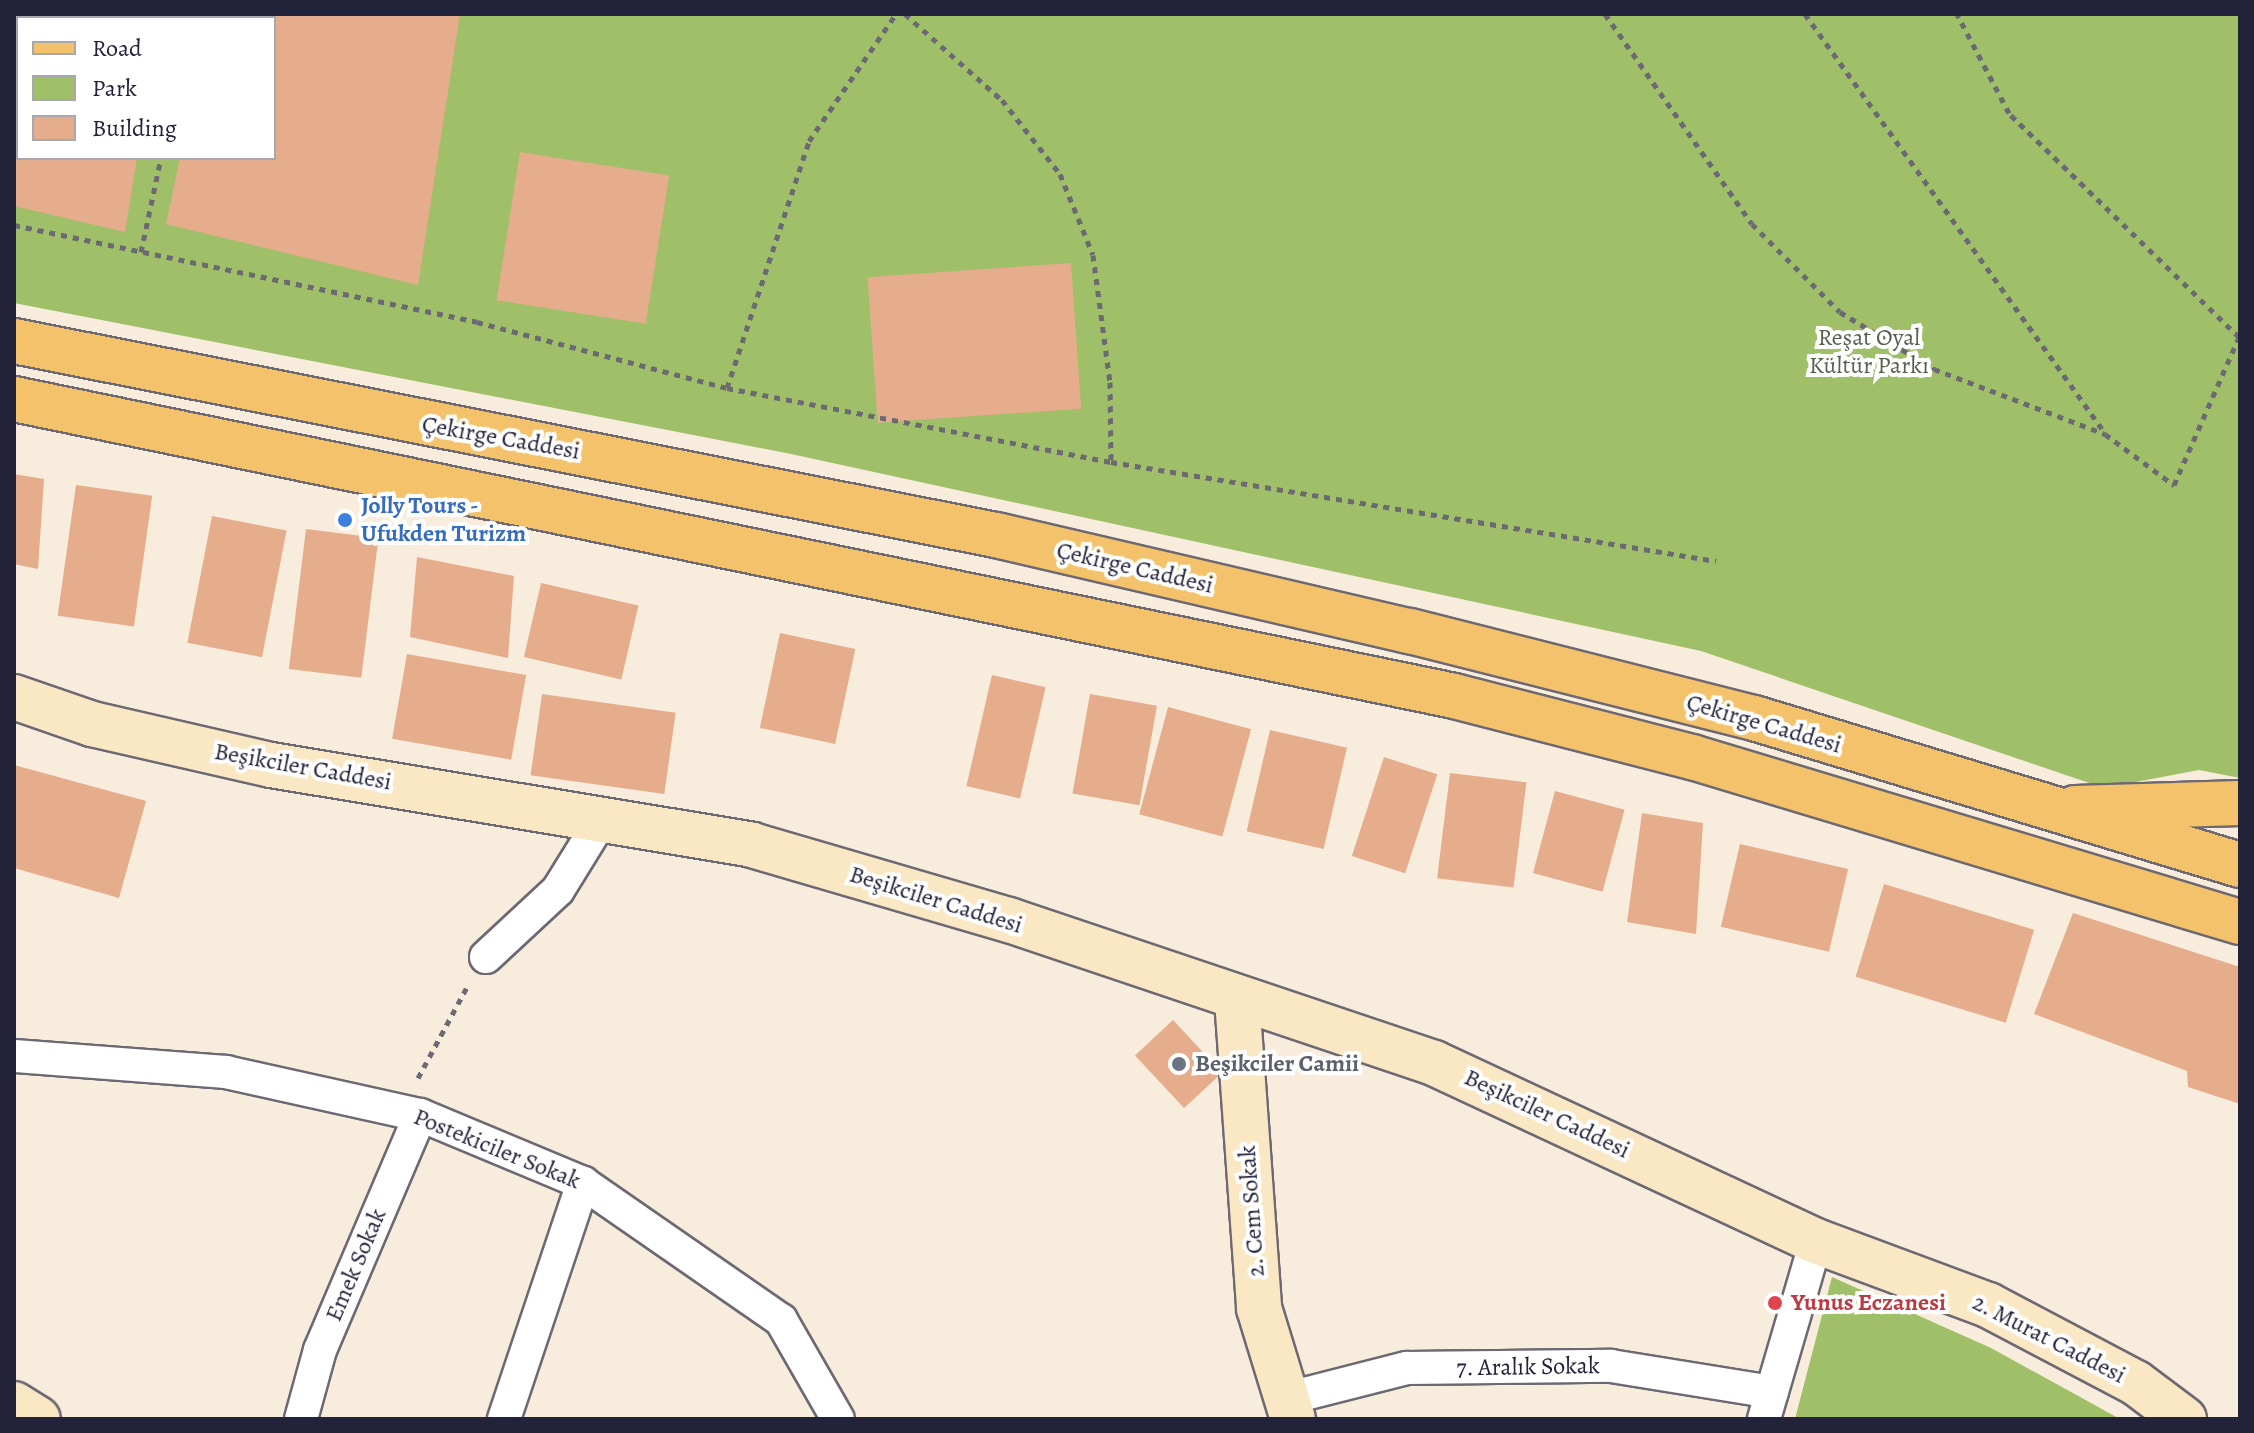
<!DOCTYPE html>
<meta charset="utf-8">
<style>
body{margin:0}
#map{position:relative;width:2254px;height:1433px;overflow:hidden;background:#f8ecdc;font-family:Alegreya,serif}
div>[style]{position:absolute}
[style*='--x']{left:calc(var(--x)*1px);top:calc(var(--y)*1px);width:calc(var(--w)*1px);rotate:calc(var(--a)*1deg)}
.green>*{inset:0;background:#9fbf68}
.building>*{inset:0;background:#e5ad8c;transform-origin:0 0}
.path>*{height:5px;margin-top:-2.5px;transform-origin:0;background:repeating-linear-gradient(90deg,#6d6973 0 6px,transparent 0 12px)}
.roads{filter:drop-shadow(2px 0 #6d6973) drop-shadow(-2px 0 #6d6973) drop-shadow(0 2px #6d6973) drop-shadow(0 -2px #6d6973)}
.minor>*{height:32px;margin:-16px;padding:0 16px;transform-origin:16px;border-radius:16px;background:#fff}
.secondary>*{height:44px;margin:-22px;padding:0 22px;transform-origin:22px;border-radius:22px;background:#fae7c3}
.primary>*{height:44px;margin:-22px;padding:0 22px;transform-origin:22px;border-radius:22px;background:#f3c26a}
.dots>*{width:22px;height:22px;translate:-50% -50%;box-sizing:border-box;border:4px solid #fff;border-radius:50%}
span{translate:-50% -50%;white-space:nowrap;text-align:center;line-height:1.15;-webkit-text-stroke:8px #fff;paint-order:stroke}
.park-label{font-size:24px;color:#54614d}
.street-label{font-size:24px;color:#22223b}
.shop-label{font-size:24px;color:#366cbe;font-weight:700}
.left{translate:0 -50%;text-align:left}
.worship-label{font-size:24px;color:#5b616d;font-weight:700}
.health-label{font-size:24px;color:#be3a42;font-weight:700}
.frame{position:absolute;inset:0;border:16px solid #22223b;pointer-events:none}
.legend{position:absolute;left:16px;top:16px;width:260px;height:144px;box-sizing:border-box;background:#fff;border:2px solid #a7a7b1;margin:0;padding:10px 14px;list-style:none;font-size:24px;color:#22223b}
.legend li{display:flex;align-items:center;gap:16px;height:40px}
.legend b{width:40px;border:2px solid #a7a7b1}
</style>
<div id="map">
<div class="green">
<div style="clip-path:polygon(evenodd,14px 14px,2240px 14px,2240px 778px,2199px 770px,2104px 788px,1701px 651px,791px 454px,14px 303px,14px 14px,18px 18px,274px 18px,274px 158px,18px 158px,18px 18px)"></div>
<div style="clip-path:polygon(1832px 1277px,1991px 1348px,2120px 1419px,1795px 1419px)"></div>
</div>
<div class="building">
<div style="clip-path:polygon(209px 14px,460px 14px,418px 285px,166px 224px,180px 158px,274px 158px,274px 18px)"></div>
<div style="clip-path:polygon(14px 44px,18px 158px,137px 158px,125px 232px,14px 206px)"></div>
<div style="left:520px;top:152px;width:151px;height:150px;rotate:9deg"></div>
<div style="left:1071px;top:263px;width:146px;height:204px;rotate:86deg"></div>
<div style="clip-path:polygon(14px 474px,44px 479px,38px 569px,14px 564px)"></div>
<div style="left:76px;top:485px;width:77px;height:132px;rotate:8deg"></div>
<div style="left:212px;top:516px;width:76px;height:129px;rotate:11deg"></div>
<div style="left:306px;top:529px;width:73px;height:141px;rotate:7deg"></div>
<div style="clip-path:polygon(417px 557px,514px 576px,508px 658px,410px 637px)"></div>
<div style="left:541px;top:583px;width:100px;height:76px;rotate:13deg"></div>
<div style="left:780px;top:633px;width:77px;height:97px;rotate:12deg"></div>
<div style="left:407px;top:654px;width:121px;height:86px;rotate:10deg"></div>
<div style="left:992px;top:675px;width:55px;height:114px;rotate:13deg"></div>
<div style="left:542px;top:694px;width:135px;height:82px;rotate:8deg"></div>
<div style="left:1090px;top:694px;width:68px;height:101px;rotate:10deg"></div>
<div style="left:1168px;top:707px;width:86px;height:111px;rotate:15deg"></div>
<div style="left:1270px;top:730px;width:79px;height:104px;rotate:13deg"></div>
<div style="left:1384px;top:757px;width:56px;height:104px;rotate:18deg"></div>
<div style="clip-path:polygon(14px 765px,146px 801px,119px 898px,14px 868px)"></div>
<div style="left:1450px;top:773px;width:77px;height:106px;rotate:7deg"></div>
<div style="left:1555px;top:791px;width:72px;height:85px;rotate:15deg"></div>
<div style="clip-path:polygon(1642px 813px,1703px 823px,1696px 934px,1627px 922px)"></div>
<div style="left:1740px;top:844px;width:111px;height:85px;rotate:13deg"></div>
<div style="left:1884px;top:884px;width:157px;height:97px;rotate:17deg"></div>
<div style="clip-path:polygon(2073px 913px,2240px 967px,2240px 1104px,2188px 1087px,2187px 1071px,2034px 1014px)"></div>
<div style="left:1173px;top:1020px;width:72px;height:52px;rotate:47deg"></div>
</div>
<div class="path">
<div style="--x:905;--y:14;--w:130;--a:41.6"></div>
<div style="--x:1002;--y:100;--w:94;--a:51.9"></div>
<div style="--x:1060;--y:174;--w:87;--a:67.8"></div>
<div style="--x:1093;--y:255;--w:128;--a:82.4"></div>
<div style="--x:1110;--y:382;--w:80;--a:89.3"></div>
<div style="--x:1605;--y:14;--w:256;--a:55"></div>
<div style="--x:1752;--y:224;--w:124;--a:45"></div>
<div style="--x:1840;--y:312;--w:110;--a:31.2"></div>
<div style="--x:1934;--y:369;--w:183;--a:20.8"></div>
<div style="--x:2105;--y:434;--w:86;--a:36.5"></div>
<div style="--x:2174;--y:485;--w:162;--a:-66.3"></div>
<div style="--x:2239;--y:337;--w:321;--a:-135.8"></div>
<div style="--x:2009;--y:113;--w:112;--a:-117.7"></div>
<div style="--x:1805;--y:14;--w:515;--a:54.4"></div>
<div style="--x:190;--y:18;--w:4;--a:-76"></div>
<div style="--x:14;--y:225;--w:473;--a:11.8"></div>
<div style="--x:477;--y:322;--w:259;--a:14.8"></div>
<div style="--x:727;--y:388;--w:391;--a:10.9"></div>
<div style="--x:1111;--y:462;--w:613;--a:9.29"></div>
<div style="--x:141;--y:252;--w:96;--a:-78"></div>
<div style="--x:727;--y:388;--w:260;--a:-71.6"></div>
<div style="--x:809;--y:141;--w:154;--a:-55.6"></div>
<div style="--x:418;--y:1078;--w:106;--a:-61.7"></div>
</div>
<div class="roads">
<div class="minor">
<div style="--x:486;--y:957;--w:98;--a:-42.9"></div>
<div style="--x:558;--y:890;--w:86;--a:-58.3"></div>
<div style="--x:14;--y:1056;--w:213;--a:4.3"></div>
<div style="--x:226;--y:1072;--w:199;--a:12.5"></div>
<div style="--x:420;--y:1115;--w:177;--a:22.6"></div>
<div style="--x:583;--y:1183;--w:241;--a:34.7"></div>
<div style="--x:781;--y:1320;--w:114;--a:60.1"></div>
<div style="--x:1285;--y:1399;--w:126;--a:-14.3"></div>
<div style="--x:1407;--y:1368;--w:204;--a:-0.6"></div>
<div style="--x:1611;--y:1366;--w:163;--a:9.2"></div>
<div style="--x:301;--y:1419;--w:72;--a:-74.6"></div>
<div style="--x:320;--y:1350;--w:255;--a:-66.9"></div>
<div style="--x:504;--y:1419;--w:249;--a:-71.5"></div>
<div style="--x:1764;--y:1419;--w:185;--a:-73.7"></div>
</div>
<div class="secondary">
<div style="--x:14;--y:697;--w:83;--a:19.1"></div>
<div style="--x:92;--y:724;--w:184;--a:12.9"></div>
<div style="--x:271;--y:765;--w:488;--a:9.4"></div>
<div style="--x:752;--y:845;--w:268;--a:16.3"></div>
<div style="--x:1009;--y:920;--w:448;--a:18.6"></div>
<div style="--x:1434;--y:1063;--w:421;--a:25"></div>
<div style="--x:1816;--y:1241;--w:184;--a:20.4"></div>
<div style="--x:1988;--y:1305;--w:167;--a:27.8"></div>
<div style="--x:2136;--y:1383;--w:60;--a:36.9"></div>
<div style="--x:1237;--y:999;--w:310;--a:85.9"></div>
<div style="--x:1259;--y:1308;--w:116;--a:73"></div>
<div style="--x:14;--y:1404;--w:28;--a:32"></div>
</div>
<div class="primary">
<div style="--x:14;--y:341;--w:1001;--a:11.18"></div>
<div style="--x:996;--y:535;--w:425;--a:13.1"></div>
<div style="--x:1410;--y:631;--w:355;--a:14.2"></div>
<div style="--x:1754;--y:718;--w:508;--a:16.83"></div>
<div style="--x:14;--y:399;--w:1470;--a:11.65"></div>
<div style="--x:1454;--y:696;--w:246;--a:14.4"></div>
<div style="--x:1692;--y:757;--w:572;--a:16.76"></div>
<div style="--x:2075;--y:808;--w:165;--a:-1.7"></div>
</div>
</div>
<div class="dots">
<div style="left:345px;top:520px;background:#3f7fe0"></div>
<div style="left:1179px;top:1064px;background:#6b7280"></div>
<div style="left:1775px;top:1303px;background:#e0444e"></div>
</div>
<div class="park-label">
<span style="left:1869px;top:352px">Reşat Oyal<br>Kültür Parkı</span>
</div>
<div class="street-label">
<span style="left:501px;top:438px;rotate:10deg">Çekirge Caddesi</span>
<span style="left:1135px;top:568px;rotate:13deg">Çekirge Caddesi</span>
<span style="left:1764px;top:724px;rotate:16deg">Çekirge Caddesi</span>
<span style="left:303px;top:767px;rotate:10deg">Beşikciler Caddesi</span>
<span style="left:936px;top:900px;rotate:17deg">Beşikciler Caddesi</span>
<span style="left:1547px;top:1114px;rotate:25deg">Beşikciler Caddesi</span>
<span style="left:497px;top:1149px;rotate:22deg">Postekiciler Sokak</span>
<span style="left:1252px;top:1211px;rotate:-94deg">2. Cem Sokak</span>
<span style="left:356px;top:1265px;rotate:-67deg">Emek Sokak</span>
<span style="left:2049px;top:1339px;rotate:27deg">2. Murat Caddesi</span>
<span style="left:1528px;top:1367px;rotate:-1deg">7. Aralık Sokak</span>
</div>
<div class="shop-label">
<span class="left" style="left:361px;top:520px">Jolly Tours -<br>Ufukden Turizm</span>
</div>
<div class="worship-label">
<span class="left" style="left:1195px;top:1064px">Beşikciler Camii</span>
</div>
<div class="health-label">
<span class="left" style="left:1791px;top:1303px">Yunus Eczanesi</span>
</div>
<div class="frame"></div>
<ul class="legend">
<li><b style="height:10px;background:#f3c26a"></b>Road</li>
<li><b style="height:22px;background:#9fbf68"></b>Park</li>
<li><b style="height:22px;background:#e5ad8c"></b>Building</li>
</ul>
</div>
